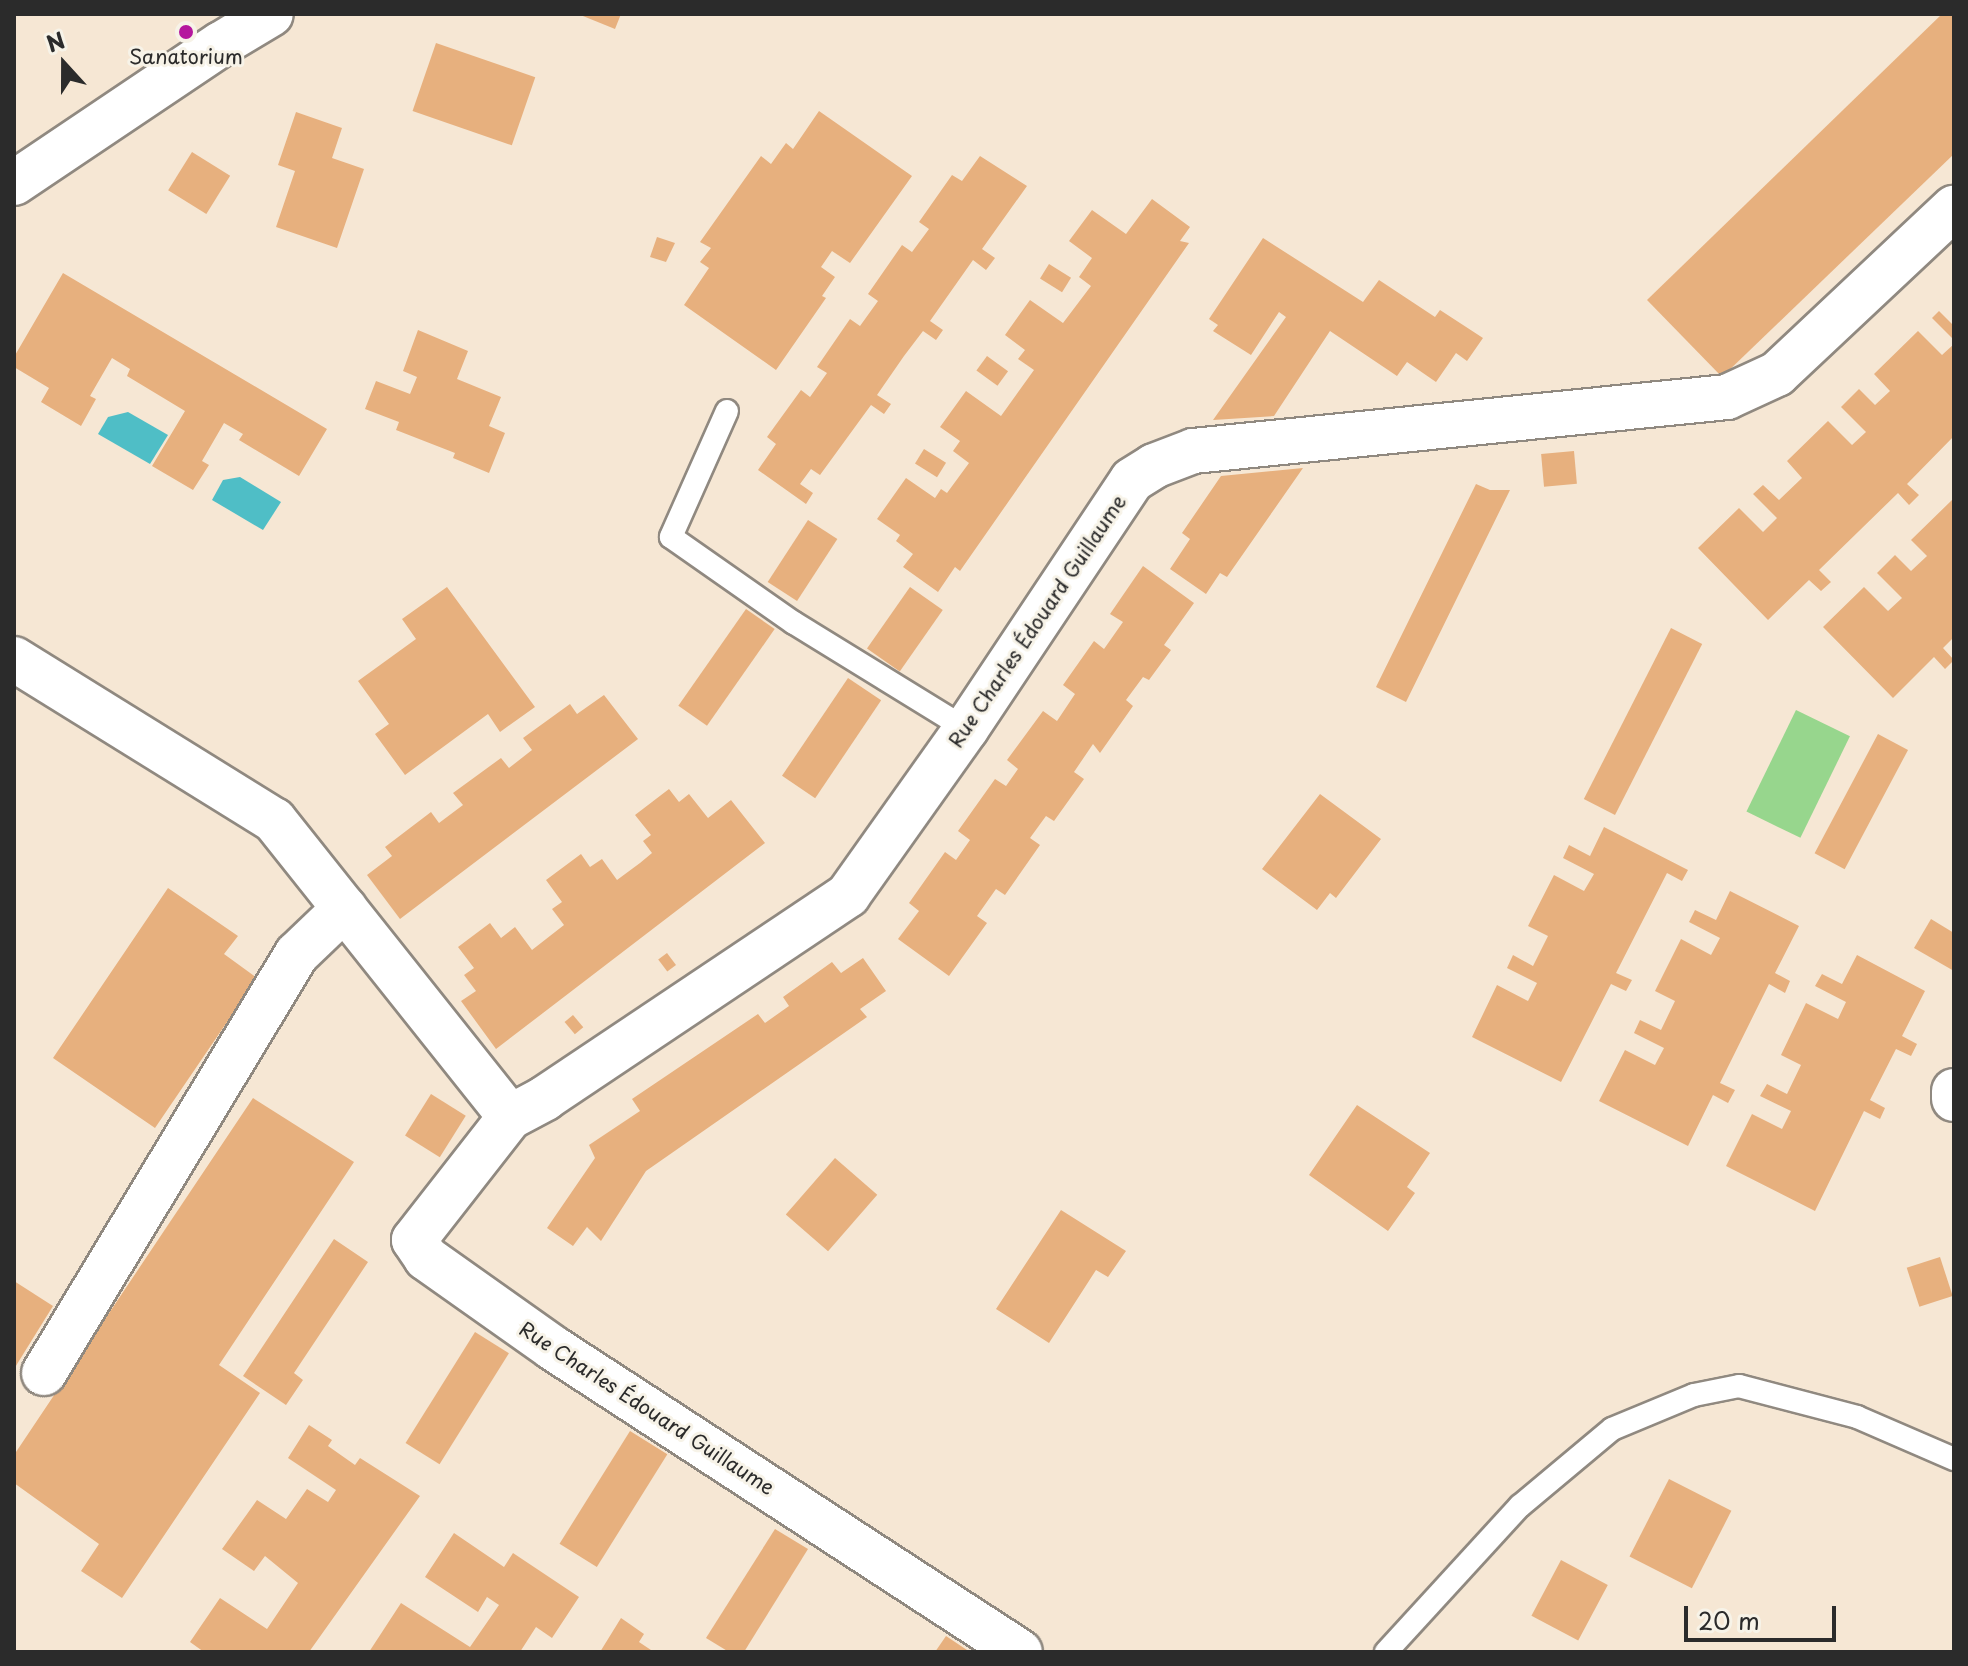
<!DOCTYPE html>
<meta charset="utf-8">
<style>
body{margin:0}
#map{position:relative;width:1968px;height:1666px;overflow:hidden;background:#f6e7d4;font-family:"Playpen Sans",sans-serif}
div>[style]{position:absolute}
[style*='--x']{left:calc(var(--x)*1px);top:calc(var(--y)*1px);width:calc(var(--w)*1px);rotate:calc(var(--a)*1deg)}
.green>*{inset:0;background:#97d68d;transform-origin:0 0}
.water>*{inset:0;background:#4fbec6}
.building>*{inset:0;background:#e7b07e;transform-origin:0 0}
.roads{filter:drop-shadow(2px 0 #908980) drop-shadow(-2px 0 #908980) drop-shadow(0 2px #908980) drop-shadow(0 -2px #908980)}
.service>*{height:22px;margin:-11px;padding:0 11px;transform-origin:11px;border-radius:11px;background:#fff}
.minor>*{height:44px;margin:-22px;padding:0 22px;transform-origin:22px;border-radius:22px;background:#fff}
.dots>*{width:22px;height:22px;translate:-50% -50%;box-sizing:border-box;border:4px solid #f7f3e8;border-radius:50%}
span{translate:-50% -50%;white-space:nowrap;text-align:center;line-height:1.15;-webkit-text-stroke:6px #f7f3e8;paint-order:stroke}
.poi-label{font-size:20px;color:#2b2b2b}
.street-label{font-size:20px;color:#2b2b2b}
.frame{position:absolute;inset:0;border:16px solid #2b2b2b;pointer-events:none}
.north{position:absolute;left:24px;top:24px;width:80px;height:80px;-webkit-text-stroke:6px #f7f3e8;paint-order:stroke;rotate:339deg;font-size:22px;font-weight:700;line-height:32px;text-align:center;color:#2b2b2b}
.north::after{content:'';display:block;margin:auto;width:28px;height:36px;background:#2b2b2b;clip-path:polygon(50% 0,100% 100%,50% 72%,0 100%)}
.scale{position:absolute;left:1684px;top:1606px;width:152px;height:36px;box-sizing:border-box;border:4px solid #2b2b2b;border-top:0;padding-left:10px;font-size:24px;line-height:28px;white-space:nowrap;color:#2b2b2b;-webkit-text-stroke:6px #f7f3e8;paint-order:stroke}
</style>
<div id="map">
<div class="green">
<div style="left:1796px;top:710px;width:60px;height:113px;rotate:26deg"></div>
</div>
<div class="water">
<div style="clip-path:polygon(128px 412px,168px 435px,150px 464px,98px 434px,108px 417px)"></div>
<div style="clip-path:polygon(240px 477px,281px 502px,263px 530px,212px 500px,223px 480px)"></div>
</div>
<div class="building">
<div style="clip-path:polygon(578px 14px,621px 14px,615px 29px)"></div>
<div style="clip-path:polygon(1942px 14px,1954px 14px,1954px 154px,1722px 377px,1647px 300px)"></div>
<div style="left:436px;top:43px;width:105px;height:72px;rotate:19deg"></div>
<div style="clip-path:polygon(819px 111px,912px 176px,850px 263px,832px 251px,821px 267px,835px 277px,822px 296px,826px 298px,776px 370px,684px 305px,709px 268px,700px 262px,711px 248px,700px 242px,761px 156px,771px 164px,786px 143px,793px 149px)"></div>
<div style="clip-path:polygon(296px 112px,342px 128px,332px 158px,364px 169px,337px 248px,276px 227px,295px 171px,278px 165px)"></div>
<div style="left:192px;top:152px;width:45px;height:45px;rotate:32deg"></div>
<div style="clip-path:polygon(980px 156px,1027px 186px,982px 249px,995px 258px,986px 270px,973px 260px,930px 321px,943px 330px,936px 340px,923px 331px,904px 356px,877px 395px,891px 404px,884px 414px,871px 405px,820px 475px,811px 469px,800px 484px,813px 493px,806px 504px,758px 470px,776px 444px,767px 437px,801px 390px,810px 397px,827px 373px,817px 367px,850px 319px,860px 326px,878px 301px,868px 294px,902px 245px,912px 252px,929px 229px,919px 222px,952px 175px,962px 181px)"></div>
<div style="clip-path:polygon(1152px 199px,1190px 227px,1180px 241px,1189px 243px,960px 571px,955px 567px,938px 592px,903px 567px,913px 554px,896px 541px,900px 535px,877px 519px,906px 478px,935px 498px,941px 489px,947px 493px,969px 463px,953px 451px,960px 441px,940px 427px,966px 391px,1001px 416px,1034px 370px,1018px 359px,1025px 350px,1005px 335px,1030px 300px,1063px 323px,1091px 286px,1079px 277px,1092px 258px,1069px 241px,1092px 210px,1126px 234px)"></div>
<div style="clip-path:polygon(657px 237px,675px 243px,666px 262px,650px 257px)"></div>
<div style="clip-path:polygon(1263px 238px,1363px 302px,1379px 280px,1435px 317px,1440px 310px,1483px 338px,1467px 361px,1456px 353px,1436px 382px,1407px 362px,1397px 376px,1330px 331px,1274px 416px,1213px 420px,1286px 317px,1279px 312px,1251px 355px,1213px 331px,1218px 325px,1209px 319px)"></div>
<div style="left:1049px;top:264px;width:26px;height:17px;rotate:32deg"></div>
<div style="clip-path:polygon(63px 273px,327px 429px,299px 476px,239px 440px,243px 434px,224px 423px,202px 461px,209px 465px,193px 490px,152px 466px,185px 411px,127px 376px,130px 369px,112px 358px,90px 396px,96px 399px,81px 426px,41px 402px,49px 388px,14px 367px,14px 357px)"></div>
<div style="clip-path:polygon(1939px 311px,1954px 326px,1954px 340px,1932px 318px)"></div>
<div style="clip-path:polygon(418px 330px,468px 351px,457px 379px,501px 397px,489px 426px,505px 433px,489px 473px,453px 458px,455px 453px,396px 430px,399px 422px,365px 409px,376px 381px,410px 394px,417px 377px,403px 371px)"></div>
<div style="clip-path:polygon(1918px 331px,1942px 355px,1954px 344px,1954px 436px,1907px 484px,1919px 495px,1909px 505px,1898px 493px,1819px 570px,1831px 582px,1821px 591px,1809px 580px,1768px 620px,1698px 548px,1739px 508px,1763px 532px,1777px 518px,1753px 494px,1763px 485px,1779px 500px,1802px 478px,1787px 461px,1828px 421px,1852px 445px,1866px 432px,1841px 407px,1859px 389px,1875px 405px,1890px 391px,1874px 374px)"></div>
<div style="left:987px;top:356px;width:26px;height:18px;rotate:36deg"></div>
<div style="left:924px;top:449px;width:26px;height:17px;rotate:32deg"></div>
<div style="left:1574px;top:451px;width:33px;height:33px;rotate:85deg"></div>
<div style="clip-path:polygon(1303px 468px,1227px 577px,1220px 573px,1206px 594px,1170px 569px,1190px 539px,1182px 533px,1221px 476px)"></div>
<div style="clip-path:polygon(1476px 484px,1490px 490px,1510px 490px,1406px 702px,1376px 687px)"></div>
<div style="clip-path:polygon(1952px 500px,1954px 637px,1943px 648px,1954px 660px,1945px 669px,1934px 657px,1893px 698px,1823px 627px,1864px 587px,1888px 611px,1902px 598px,1877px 573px,1895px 555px,1911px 571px,1927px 556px,1911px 540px)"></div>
<div style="left:808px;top:520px;width:35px;height:74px;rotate:33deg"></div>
<div style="clip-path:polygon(1143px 566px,1194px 603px,1164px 645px,1171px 650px,1149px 680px,1143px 677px,1126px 700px,1133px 706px,1100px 753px,1093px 744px,1074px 772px,1084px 779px,1054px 821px,1046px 816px,1030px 838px,1040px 845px,1005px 895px,996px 889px,977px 916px,987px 923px,949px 976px,898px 939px,919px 911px,909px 903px,945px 852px,956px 860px,970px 840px,958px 831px,995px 779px,1006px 786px,1018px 769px,1007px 760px,1043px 711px,1057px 721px,1075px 694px,1063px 685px,1094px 641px,1104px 649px,1123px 622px,1110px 614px)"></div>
<div style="clip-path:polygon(447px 587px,535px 707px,500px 732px,488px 714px,405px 775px,375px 734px,389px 724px,358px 681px,416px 639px,402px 619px)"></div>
<div style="left:910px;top:587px;width:40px;height:75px;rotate:35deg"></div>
<div style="left:746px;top:609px;width:35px;height:118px;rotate:35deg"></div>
<div style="left:1671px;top:628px;width:35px;height:192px;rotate:27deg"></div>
<div style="left:848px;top:678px;width:40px;height:118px;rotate:34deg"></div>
<div style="clip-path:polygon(604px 695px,638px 739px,400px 919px,367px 875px,392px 856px,385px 847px,431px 812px,439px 823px,463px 805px,453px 793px,501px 758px,509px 768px,532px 750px,523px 738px,570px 704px,577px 714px)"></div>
<div style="left:1878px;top:734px;width:34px;height:135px;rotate:28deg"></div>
<div style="clip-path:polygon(669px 789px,679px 802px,689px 794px,708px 818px,731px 800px,765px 843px,496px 1049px,461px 1001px,476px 991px,464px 975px,474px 968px,458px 947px,490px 923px,501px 938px,515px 927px,532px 950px,564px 925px,552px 909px,562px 902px,546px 880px,581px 854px,590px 867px,602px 859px,617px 880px,640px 863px,652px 853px,643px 841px,651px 835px,635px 815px)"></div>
<div style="clip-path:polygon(1320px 794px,1381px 839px,1336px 898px,1330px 893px,1317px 910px,1262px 869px)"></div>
<div style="clip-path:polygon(1604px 827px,1688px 870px,1682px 881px,1667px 873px,1616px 973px,1632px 980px,1626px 991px,1611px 984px,1561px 1082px,1472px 1037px,1497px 985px,1528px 1001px,1537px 983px,1507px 968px,1513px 955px,1533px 966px,1548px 936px,1528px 926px,1554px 875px,1584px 891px,1594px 874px,1563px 858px,1569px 845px,1590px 856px)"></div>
<div style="clip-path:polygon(168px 888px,238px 936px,224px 954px,257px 978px,155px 1128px,53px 1058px)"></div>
<div style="clip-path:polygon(1730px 891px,1799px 926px,1775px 973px,1790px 981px,1785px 993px,1769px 984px,1720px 1083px,1735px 1090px,1728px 1103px,1713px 1095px,1688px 1146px,1599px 1101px,1625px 1050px,1655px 1065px,1664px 1048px,1634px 1033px,1640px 1020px,1661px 1030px,1675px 1001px,1655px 991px,1681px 939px,1711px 955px,1720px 938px,1689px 922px,1695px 910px,1716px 920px)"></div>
<div style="clip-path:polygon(1931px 919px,1954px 933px,1954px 971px,1914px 948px)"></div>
<div style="left:667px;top:953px;width:15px;height:11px;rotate:53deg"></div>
<div style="clip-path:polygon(1857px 955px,1925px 991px,1902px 1036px,1917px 1044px,1911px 1056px,1896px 1049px,1870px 1100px,1885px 1108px,1880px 1119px,1864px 1111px,1815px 1211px,1726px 1166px,1752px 1114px,1782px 1129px,1791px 1111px,1760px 1096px,1767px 1084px,1787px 1094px,1801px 1065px,1781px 1055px,1806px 1003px,1838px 1019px,1846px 1002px,1815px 986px,1822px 974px,1842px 984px)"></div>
<div style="clip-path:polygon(863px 958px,886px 991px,860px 1009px,867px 1017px,646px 1171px,601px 1241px,587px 1227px,573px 1246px,547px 1228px,595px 1158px,589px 1145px,640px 1111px,632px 1099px,758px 1014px,765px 1023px,789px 1006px,783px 997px,832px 962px,841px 973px)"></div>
<div style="left:573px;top:1015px;width:16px;height:11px;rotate:50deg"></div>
<div style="left:431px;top:1094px;width:41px;height:49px;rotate:32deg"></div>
<div style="clip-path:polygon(253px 1098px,354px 1162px,219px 1365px,260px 1393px,122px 1598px,81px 1571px,99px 1544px,14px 1483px,14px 1455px)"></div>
<div style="clip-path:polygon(1357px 1105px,1430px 1153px,1407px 1187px,1415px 1193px,1388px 1231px,1309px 1175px)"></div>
<div style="left:835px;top:1158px;width:56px;height:75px;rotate:41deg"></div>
<div style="clip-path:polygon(1061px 1210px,1126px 1251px,1108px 1277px,1096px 1270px,1049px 1343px,996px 1309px)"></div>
<div style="clip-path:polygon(334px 1239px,368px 1262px,294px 1373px,303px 1380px,286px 1405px,243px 1376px)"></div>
<div style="left:1940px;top:1257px;width:41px;height:35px;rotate:72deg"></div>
<div style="clip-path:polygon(14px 1281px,53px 1306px,14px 1369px)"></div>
<div style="left:475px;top:1332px;width:40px;height:131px;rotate:32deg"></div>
<div style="clip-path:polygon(309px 1425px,332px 1440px,328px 1446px,355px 1465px,360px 1458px,420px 1496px,309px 1652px,204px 1652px,190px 1642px,220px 1598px,267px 1629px,298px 1583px,265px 1556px,254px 1571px,222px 1549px,257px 1500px,286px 1519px,307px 1489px,328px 1502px,336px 1490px,288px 1458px)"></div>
<div style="left:630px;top:1431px;width:44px;height:133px;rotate:32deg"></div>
<div style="left:1669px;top:1479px;width:70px;height:87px;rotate:27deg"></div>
<div style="clip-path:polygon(775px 1529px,808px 1549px,744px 1652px,729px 1652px,706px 1638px)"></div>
<div style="clip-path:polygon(454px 1533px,504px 1567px,513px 1553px,579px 1597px,552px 1638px,536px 1627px,520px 1652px,369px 1652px,401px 1603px,470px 1647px,499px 1605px,487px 1597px,478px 1612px,425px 1577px)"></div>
<div style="left:1561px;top:1560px;width:53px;height:63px;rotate:28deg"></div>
<div style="clip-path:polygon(621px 1618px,644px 1634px,639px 1642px,654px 1652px,600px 1652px)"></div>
<div style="clip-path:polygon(946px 1636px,970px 1652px,935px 1652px)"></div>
</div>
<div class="roads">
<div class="service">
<div style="--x:727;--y:411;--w:138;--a:114"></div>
<div style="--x:671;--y:537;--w:150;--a:35"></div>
<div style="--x:794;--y:623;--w:202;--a:31.6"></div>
<div style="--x:1386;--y:1652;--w:198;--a:-47.5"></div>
<div style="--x:1520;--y:1506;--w:120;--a:-39.9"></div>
<div style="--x:1612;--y:1429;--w:89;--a:-22.5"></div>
<div style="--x:1694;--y:1395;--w:46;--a:-11.3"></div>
<div style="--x:1739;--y:1386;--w:122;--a:14.7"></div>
<div style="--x:1857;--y:1417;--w:106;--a:23.4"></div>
</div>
<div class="minor">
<div style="--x:14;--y:183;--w:249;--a:-33.9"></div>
<div style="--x:221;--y:44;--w:58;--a:-31"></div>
<div style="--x:14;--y:659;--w:306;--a:31.8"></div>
<div style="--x:274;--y:820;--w:379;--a:51.5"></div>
<div style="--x:510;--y:1117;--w:40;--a:-28"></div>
<div style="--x:545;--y:1098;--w:365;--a:-33.8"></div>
<div style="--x:848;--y:895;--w:204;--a:-54.6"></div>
<div style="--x:966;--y:729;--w:299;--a:-56.3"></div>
<div style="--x:1132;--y:480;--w:26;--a:-32"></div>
<div style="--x:1154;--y:466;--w:42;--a:-21"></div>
<div style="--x:1193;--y:451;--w:537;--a:-5.77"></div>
<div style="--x:1727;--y:397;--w:55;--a:-24.7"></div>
<div style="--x:1777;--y:374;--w:243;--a:-43.2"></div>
<div style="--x:1954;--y:1091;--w:8;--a:90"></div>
<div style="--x:510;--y:1117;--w:156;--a:128"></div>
<div style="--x:414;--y:1240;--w:22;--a:56"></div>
<div style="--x:426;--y:1258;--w:156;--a:35.3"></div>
<div style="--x:553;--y:1348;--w:557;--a:33.06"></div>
<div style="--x:44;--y:1373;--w:489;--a:-58.9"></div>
<div style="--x:297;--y:954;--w:66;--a:-43.8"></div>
</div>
</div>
<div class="dots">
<div style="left:186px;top:32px;background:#b5179e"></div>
</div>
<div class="poi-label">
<span style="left:186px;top:56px">Sanatorium</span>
</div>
<div class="street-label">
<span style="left:1037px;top:621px;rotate:-56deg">Rue Charles Édouard Guillaume</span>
<span style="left:647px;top:1408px;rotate:33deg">Rue Charles Édouard Guillaume</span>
</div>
<div class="frame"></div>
<div class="north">N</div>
<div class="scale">20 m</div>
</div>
